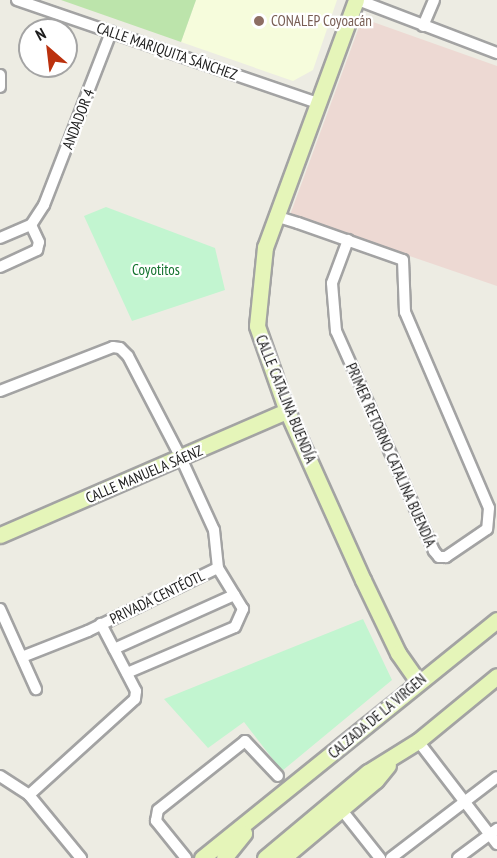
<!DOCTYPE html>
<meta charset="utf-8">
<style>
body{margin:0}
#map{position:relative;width:497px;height:858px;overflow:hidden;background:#edece3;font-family:"PT Sans Narrow",sans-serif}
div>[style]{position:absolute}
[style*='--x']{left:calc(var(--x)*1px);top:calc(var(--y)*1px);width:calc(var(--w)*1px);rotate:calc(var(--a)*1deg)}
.commercial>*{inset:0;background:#edd9d3}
.education>*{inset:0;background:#f6fcdc}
.grass>*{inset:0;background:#bce4ab}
.park>*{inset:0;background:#c2f5d0}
.roads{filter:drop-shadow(2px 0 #a3a3a3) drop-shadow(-2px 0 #a3a3a3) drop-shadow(0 2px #a3a3a3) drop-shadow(0 -2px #a3a3a3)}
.street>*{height:10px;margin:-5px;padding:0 5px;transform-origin:5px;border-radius:5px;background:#fff}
.secondary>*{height:15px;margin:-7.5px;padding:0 7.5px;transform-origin:7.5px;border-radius:7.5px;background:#e5f5b9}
.dots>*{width:16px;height:16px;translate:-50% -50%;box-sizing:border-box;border:3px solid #fff;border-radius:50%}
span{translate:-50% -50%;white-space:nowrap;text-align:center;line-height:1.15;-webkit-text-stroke:4.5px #fff;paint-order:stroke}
.education-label{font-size:15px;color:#785e54}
.left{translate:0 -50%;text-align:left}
.street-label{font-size:15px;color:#1c1c1c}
.park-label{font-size:15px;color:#13722e}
.north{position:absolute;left:18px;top:18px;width:60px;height:60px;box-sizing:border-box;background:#fff;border:2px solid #a4a4a4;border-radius:50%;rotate:332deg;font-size:16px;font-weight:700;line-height:24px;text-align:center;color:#1c1c1c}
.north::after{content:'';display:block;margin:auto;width:21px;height:27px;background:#bb310e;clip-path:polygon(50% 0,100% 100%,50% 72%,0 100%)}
</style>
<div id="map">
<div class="commercial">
<div style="clip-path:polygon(373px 22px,497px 66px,497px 286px,290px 215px,359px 27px)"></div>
</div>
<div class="education">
<div style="clip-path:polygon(196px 0,337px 0,313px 70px,293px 81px,181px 42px)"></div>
</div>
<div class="grass">
<div style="clip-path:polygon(61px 0,196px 0,181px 42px)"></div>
</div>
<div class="park">
<div style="clip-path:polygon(106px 207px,215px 248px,225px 290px,132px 321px,84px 216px)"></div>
<div style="clip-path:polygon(363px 619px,392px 680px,282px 771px,244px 722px,208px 748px,164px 699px)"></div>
</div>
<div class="roads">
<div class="street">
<div style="--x:17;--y:0;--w:317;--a:18.9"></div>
<div style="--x:358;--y:0;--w:149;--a:20.9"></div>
<div style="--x:423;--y:26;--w:28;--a:-67"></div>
<div style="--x:0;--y:75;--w:12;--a:90"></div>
<div style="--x:275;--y:216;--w:24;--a:17"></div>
<div style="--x:298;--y:223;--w:111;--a:19.4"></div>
<div style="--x:403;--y:260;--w:52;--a:87.8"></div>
<div style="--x:405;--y:312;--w:213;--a:66.8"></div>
<div style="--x:489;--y:508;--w:21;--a:95"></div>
<div style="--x:487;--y:529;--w:50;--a:145.7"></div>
<div style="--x:446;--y:557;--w:7;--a:180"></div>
<div style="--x:439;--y:557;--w:8;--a:-130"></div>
<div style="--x:434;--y:551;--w:241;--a:-114"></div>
<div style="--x:336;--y:331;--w:48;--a:-94.8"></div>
<div style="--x:332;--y:283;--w:46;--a:-69.6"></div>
<div style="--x:0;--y:238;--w:34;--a:-23"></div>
<div style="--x:31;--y:225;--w:24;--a:-57"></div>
<div style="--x:44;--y:205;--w:186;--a:-68.8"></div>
<div style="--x:0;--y:267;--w:41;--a:-24.7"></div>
<div style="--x:37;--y:250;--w:8;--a:-76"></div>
<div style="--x:39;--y:242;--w:19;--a:-115"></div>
<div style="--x:0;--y:391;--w:121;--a:-21.3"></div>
<div style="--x:113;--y:347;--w:7;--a:8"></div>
<div style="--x:120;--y:348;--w:11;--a:45"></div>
<div style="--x:128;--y:356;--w:115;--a:62.5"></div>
<div style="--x:181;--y:458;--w:79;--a:65.4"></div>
<div style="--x:214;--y:530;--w:38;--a:84"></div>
<div style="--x:0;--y:609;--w:88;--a:65.8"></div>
<div style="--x:114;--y:649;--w:132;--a:-24.2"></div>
<div style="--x:22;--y:657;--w:71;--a:-21.5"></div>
<div style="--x:88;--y:631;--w:144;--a:-25.9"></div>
<div style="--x:127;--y:673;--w:117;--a:-23.1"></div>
<div style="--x:235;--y:627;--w:20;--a:-66"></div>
<div style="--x:243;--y:609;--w:48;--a:-121.4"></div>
<div style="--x:418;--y:741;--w:130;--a:52.5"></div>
<div style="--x:0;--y:776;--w:35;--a:33"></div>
<div style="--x:29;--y:795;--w:82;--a:50.5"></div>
<div style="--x:29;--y:795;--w:143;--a:-42.2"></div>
<div style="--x:135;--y:699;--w:8;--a:-83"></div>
<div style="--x:136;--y:691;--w:76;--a:-117.6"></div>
<div style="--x:341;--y:809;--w:63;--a:51.5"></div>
<div style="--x:186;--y:858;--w:48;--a:-129"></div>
<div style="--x:156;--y:821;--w:11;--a:-80"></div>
<div style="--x:158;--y:810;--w:111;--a:-38.4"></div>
<div style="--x:245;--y:741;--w:48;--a:46.7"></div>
<div style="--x:391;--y:858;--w:133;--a:-37.4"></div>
<div style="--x:458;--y:858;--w:49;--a:-36.6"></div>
</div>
<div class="secondary">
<div style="--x:356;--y:0;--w:263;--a:110.2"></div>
<div style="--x:265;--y:247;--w:79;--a:95.8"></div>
<div style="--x:257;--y:326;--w:90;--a:70.6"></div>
<div style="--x:287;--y:411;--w:185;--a:65.8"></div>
<div style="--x:363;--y:580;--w:81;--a:64.4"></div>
<div style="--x:398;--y:653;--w:35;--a:55"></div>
<div style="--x:0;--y:535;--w:313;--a:-23.4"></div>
<div style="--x:202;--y:858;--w:379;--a:-38.9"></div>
<div style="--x:224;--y:858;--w:32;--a:-51"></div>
<div style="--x:265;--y:858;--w:134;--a:-39.9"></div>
<div style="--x:368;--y:772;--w:59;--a:-31.8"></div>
<div style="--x:418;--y:741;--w:102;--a:-39.4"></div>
<div style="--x:283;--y:858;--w:121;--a:-40"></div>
<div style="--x:376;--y:780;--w:19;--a:-51"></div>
</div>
</div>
<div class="dots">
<div style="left:259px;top:21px;background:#8d6e63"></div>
</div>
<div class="education-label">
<span class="left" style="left:271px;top:21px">CONALEP Coyoacán</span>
</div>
<div class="street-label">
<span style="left:167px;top:51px;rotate:19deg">CALLE MARIQUITA SÁNCHEZ</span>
<span style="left:78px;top:119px;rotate:-69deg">ANDADOR 4</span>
<span style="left:286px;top:399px;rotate:68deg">CALLE CATALINA BUENDÍA</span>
<span style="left:391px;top:455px;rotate:66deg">PRIMER RETORNO CATALINA BUENDÍA</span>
<span style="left:144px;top:474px;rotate:-23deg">CALLE MANUELA SÁENZ</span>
<span style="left:157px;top:597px;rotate:-26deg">PRIVADA CENTÉOTL</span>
<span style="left:377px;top:716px;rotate:-40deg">CALZADA DE LA VIRGEN</span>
</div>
<div class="park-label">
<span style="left:156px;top:270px">Coyotitos</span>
</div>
<div class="north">N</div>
</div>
